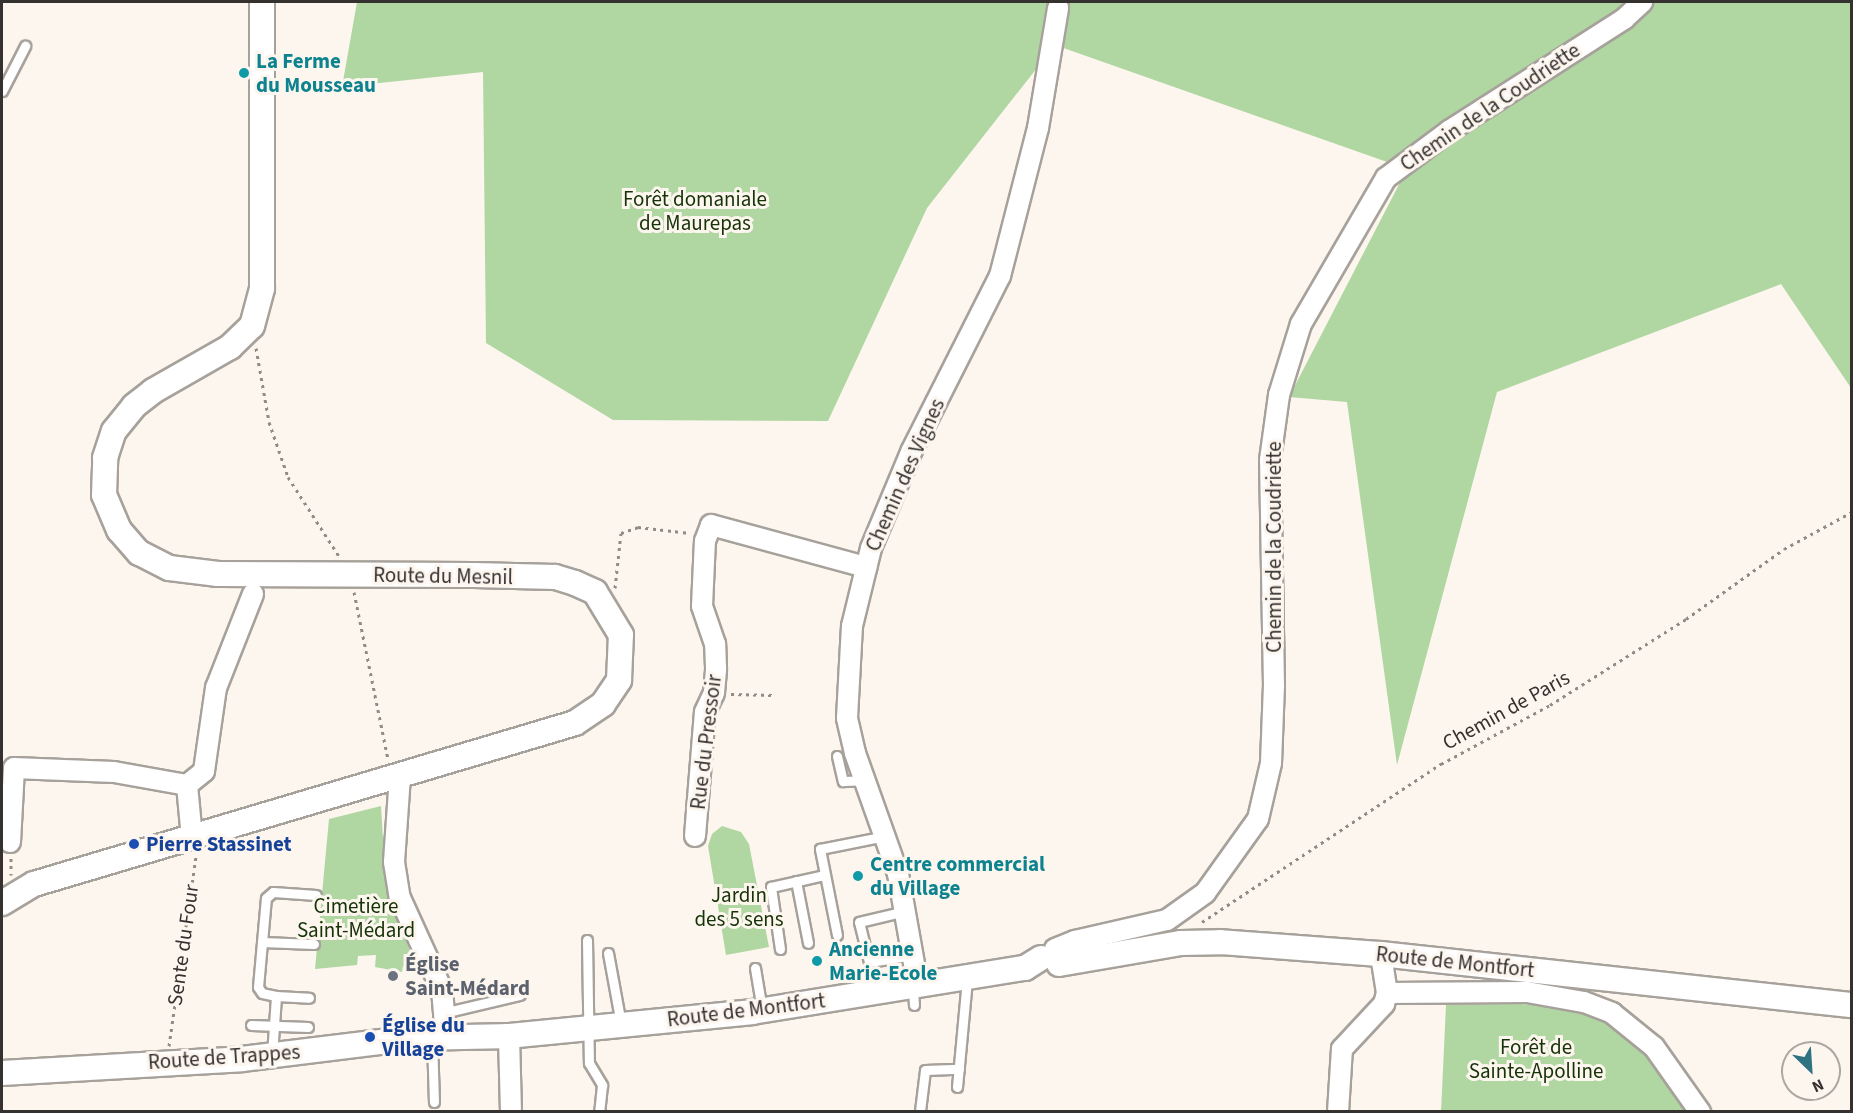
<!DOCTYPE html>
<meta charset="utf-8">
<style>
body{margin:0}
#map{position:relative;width:1853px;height:1113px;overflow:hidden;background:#fdf6ef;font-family:"Source Sans 3",sans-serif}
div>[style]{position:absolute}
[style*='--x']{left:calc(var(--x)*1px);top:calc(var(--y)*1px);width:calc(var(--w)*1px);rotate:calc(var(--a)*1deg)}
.green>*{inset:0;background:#b0d6a2}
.path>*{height:3px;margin-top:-1.5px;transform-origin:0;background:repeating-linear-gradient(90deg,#8f8b86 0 3px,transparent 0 7.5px)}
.roads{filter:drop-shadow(2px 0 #a7a19b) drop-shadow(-2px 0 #a7a19b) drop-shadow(0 2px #a7a19b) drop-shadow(0 -2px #a7a19b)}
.service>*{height:9px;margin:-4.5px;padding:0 4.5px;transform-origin:4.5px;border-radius:4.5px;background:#fff}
.minor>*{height:20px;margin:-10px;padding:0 10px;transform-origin:10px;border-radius:10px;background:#fff}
.tertiary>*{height:24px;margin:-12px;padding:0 12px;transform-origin:12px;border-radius:12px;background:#fff}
.dots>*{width:16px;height:16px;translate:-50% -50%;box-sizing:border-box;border:3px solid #fdf6ef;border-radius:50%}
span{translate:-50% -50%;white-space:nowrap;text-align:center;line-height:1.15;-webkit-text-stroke:6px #fdf6ef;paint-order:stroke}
.culture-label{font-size:21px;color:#0d838f;font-weight:700}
.left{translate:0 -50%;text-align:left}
.street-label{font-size:21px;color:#34312f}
.park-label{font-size:21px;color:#153307}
.transit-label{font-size:21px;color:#164399;font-weight:700}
.worship-label{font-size:21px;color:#5b616d;font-weight:700}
.frame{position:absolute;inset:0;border:3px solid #34312f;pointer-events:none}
.north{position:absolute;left:1781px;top:1041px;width:60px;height:60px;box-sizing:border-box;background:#fdf6ef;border:2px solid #ada7a2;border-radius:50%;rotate:155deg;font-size:16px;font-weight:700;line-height:24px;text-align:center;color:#34312f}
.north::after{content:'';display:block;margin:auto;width:21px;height:27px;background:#2f7383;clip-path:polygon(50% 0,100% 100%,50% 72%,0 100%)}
</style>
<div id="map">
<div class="green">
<div style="clip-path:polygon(357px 2px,1851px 2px,1851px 388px,1781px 284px,1497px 392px,1397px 765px,1347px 402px,1289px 397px,1407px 169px,1055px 45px,927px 208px,828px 421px,613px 420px,486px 343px,483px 72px,342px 87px)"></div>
<div style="clip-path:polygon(381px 806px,386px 889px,416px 967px,403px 966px,402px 972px,375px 967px,376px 955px,358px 956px,357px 965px,315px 969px,329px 819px)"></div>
<div style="clip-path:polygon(722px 826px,741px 832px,749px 844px,769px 947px,726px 955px,708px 846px,712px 834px)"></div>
<div style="clip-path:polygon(1523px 1004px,1614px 1012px,1691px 1111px,1441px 1112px,1446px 1005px)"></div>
</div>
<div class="path">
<div style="--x:256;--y:348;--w:75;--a:80"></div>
<div style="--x:269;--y:422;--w:58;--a:70.9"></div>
<div style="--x:288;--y:477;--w:94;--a:57.2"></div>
<div style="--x:615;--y:588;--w:55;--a:-83.8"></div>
<div style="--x:621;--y:533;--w:18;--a:-19"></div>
<div style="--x:638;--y:527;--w:52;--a:6.6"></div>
<div style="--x:354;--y:592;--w:170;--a:78.5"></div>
<div style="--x:731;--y:694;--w:42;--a:1.4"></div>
<div style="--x:11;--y:858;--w:17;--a:90"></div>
<div style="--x:1202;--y:922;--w:287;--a:-33.5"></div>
<div style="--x:1441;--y:764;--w:124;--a:-28.4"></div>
<div style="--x:1550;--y:705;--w:161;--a:-32.3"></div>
<div style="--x:1686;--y:619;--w:120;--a:-35.5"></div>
<div style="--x:1784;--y:549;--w:77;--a:-28.6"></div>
<div style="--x:169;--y:1046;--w:191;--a:-81.9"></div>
</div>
<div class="roads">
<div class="service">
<div style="--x:2;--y:91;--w:51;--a:-62.9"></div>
<div style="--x:837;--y:756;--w:26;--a:77"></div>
<div style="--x:843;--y:781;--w:23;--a:-2"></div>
<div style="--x:796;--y:881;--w:63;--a:79"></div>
<div style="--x:837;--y:935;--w:88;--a:-101.2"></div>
<div style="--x:820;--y:849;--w:66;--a:-11.3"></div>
<div style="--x:587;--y:940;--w:123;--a:89.1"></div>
<div style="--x:589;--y:1063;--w:26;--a:59"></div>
<div style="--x:602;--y:1085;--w:27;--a:96"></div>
<div style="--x:262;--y:942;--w:52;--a:2.2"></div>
<div style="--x:780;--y:949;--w:63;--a:-98.3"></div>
<div style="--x:771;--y:887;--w:54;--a:-12.8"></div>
<div style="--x:608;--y:953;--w:72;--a:79.6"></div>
<div style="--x:901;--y:957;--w:32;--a:171"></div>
<div style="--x:869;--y:962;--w:41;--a:-104"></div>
<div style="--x:859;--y:922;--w:47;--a:-13.4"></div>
<div style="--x:755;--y:968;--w:43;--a:80.5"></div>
<div style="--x:913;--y:987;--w:18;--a:87"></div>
<div style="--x:276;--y:996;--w:14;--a:-168"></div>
<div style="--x:262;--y:993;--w:7;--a:-124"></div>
<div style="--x:258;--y:987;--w:89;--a:-84.9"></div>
<div style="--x:266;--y:898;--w:9;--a:-41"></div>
<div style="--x:273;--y:892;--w:43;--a:4"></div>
<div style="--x:443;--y:1013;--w:79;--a:-13.2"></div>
<div style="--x:251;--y:1025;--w:57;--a:2"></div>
<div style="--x:432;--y:1039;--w:63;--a:88.2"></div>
<div style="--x:272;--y:1055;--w:59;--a:-86.1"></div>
<div style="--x:276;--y:996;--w:33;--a:3"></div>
<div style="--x:957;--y:1087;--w:108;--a:-84.7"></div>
<div style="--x:920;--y:1111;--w:41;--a:-83"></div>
<div style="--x:925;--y:1070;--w:34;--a:-2"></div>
</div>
<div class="minor">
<div style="--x:400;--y:776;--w:86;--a:94"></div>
<div style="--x:394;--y:862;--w:36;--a:81"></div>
<div style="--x:400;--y:898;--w:101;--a:65.5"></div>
<div style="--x:442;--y:990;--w:46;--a:85"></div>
<div style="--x:695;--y:836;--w:124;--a:-85.4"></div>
<div style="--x:705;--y:712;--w:21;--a:-65"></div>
<div style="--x:714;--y:693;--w:25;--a:-85"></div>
<div style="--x:716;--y:668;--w:24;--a:-92"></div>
<div style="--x:715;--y:644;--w:40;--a:-108.9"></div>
<div style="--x:702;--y:606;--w:65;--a:-87.4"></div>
<div style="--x:705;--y:541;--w:17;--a:-69"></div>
<div style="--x:711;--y:525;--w:161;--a:15.2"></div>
<div style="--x:192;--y:838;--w:53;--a:-95.4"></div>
<div style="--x:187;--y:785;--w:22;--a:-39"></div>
<div style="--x:204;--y:771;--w:84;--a:-81.8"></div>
<div style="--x:216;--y:688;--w:101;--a:-68.5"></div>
<div style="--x:10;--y:842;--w:74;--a:-86.9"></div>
<div style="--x:14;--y:768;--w:100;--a:2.3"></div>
<div style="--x:114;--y:772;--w:74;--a:10.1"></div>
<div style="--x:1055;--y:949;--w:22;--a:-22"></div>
<div style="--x:1075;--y:941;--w:94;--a:-12.9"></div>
<div style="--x:1167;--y:920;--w:47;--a:-35.4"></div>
<div style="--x:1205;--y:893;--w:91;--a:-54.4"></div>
<div style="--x:1258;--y:819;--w:57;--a:-76.9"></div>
<div style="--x:1271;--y:763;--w:77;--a:-87.8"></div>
<div style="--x:1274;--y:686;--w:226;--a:-91"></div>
<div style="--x:1270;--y:460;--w:66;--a:-82.1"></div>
<div style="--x:1279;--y:395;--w:74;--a:-72.8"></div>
<div style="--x:1301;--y:324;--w:169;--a:-59.8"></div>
<div style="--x:1386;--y:178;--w:79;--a:-36.7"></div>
<div style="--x:1449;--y:131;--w:208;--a:-32.6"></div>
<div style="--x:1624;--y:19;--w:25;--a:-43"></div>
<div style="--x:918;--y:986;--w:114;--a:-100.1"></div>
<div style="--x:898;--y:874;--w:128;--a:-109.6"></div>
<div style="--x:855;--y:753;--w:36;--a:-103"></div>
<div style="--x:847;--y:718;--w:92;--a:-86.9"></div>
<div style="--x:852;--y:626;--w:80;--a:-76.3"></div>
<div style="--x:871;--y:548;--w:106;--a:-67.3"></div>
<div style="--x:912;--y:450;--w:195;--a:-63.2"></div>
<div style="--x:1000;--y:276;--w:153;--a:-75.6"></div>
<div style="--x:1038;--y:128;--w:122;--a:-80.5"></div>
<div style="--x:1387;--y:993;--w:140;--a:-0.4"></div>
<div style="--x:1527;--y:992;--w:58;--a:10"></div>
<div style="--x:1584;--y:1002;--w:30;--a:21"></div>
<div style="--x:1612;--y:1013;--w:54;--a:39"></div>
<div style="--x:1654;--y:1047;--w:80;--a:54.7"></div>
<div style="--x:509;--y:1036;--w:76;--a:88.5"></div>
<div style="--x:1338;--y:1112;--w:63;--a:-86.4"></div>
<div style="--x:1342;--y:1049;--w:62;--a:-47"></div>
<div style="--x:1384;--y:1004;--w:11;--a:-75"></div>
<div style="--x:1387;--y:993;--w:39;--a:-99"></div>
</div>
<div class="tertiary">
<div style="--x:2;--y:903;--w:37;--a:-31"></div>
<div style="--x:34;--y:884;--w:564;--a:-16.57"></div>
<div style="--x:575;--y:723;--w:34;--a:-34"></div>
<div style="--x:603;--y:704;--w:29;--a:-56"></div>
<div style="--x:619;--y:680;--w:45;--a:-87.5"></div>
<div style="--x:621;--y:635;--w:50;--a:-121.2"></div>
<div style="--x:595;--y:592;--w:22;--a:-156"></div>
<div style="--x:575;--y:583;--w:21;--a:-163"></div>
<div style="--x:555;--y:577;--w:81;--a:-178.6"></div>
<div style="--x:474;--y:575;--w:256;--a:-179.8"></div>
<div style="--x:218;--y:574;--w:49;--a:-173"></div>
<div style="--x:169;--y:568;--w:34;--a:-153"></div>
<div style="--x:139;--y:553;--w:30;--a:-131"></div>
<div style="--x:119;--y:530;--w:38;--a:-113"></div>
<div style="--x:104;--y:495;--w:37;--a:-88"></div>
<div style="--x:105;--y:458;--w:28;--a:-72"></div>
<div style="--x:114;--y:431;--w:32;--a:-51"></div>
<div style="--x:134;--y:406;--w:24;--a:-38"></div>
<div style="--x:153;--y:391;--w:89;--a:-29.7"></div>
<div style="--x:230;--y:347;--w:30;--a:-44"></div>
<div style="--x:252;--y:326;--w:39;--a:-75"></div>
<div style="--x:262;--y:288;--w:286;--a:-90"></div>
<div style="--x:1059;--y:964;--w:124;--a:-9.8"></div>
<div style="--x:1181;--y:943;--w:39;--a:-1"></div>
<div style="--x:1220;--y:942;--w:161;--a:4.3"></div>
<div style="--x:1381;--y:954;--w:474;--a:6.2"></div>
<div style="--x:2;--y:1073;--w:240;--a:-3.3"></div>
<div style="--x:242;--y:1059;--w:171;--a:-7"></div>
<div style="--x:412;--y:1038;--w:97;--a:-1.2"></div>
<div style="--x:509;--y:1036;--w:244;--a:-5.6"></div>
<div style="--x:752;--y:1012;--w:277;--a:-9.2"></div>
<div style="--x:1025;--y:968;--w:19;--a:-32"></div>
</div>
</div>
<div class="dots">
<div style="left:244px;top:73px;background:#0f9aa8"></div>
<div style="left:134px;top:844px;background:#1a4fb4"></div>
<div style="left:858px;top:876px;background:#0f9aa8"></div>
<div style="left:817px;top:961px;background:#0f9aa8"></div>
<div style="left:393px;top:976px;background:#6b7280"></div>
<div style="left:370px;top:1037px;background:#1a4fb4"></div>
</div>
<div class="culture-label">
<span class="left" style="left:256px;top:73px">La Ferme<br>du Mousseau</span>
<span class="left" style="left:870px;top:876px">Centre commercial<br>du Village</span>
<span class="left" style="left:829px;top:961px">Ancienne<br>Marie-Ecole</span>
</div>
<div class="street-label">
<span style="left:1490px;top:107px;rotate:-34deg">Chemin de la Coudriette</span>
<span style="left:905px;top:475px;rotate:-66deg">Chemin des Vignes</span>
<span style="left:1274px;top:547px;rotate:-90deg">Chemin de la Coudriette</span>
<span style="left:443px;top:576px;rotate:1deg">Route du Mesnil</span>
<span style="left:1506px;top:710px;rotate:-29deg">Chemin de Paris</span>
<span style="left:706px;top:742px;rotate:-83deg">Rue du Pressoir</span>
<span style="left:183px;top:945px;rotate:-82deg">Sente du Four</span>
<span style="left:1455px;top:962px;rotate:6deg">Route de Montfort</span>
<span style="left:746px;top:1010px;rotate:-7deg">Route de Montfort</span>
<span style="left:224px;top:1057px;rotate:-4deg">Route de Trappes</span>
</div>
<div class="park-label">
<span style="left:695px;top:211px">Forêt domaniale<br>de Maurepas</span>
<span style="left:739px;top:907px">Jardin<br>des 5 sens</span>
<span style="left:356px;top:918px">Cimetière<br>Saint-Médard</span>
<span style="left:1536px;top:1059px">Forêt de<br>Sainte-Apolline</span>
</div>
<div class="transit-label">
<span class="left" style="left:146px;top:844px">Pierre Stassinet</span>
<span class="left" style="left:382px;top:1037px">Église du<br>Village</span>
</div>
<div class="worship-label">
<span class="left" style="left:405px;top:976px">Église<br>Saint-Médard</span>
</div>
<div class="frame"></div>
<div class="north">N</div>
</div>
